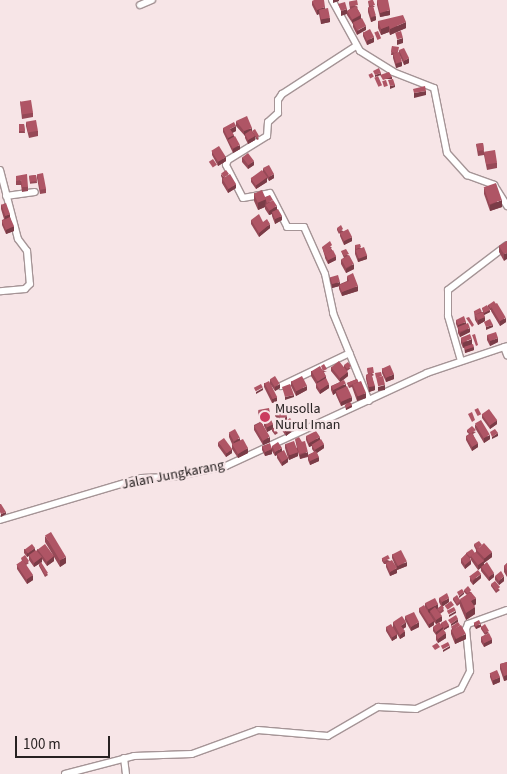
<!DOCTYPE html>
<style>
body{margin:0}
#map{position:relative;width:507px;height:774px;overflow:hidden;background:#f7e5e7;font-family:"Source Sans 3",sans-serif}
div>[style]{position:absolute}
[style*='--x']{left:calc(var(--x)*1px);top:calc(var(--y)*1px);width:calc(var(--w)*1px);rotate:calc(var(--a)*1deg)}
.roads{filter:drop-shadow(1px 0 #a59496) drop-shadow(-1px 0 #a59496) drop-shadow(0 1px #a59496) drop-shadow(0 -1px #a59496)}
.street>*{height:6px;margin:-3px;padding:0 3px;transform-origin:3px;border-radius:3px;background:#fff}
.wall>*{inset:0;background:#964957;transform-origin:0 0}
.shaded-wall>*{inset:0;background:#7a3c47;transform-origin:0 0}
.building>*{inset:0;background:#af5565;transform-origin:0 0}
.dots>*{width:14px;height:14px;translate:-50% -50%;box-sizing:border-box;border:2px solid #f7e5e7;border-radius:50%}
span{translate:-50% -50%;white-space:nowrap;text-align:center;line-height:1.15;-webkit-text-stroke:4.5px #f7e5e7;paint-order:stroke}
.poi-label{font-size:14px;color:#272121}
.left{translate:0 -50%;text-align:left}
.street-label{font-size:14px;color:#272121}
.scale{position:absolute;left:15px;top:736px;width:95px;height:22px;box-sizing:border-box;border:2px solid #272121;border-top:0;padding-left:6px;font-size:15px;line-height:18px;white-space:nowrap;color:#272121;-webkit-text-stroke:4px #f7e5e7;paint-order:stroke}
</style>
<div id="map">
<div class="roads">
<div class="street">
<div style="--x:332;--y:0;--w:58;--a:61.2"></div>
<div style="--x:360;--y:51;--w:39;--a:32"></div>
<div style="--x:393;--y:72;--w:44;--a:21.3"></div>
<div style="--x:434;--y:88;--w:66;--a:78.7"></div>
<div style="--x:447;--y:153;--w:30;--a:48"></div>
<div style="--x:467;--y:175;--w:29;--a:20"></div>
<div style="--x:494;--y:185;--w:25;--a:58"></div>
<div style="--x:140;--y:5;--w:13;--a:-23"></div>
<div style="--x:356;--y:46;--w:88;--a:147"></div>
<div style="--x:282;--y:94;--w:7;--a:124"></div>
<div style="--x:278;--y:100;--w:13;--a:90"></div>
<div style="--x:278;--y:113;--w:13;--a:138"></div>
<div style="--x:268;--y:122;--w:14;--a:94"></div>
<div style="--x:267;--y:136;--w:46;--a:148.4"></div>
<div style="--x:228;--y:160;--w:5;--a:112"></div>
<div style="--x:226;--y:165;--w:37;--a:63"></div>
<div style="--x:243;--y:198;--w:27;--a:-10"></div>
<div style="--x:270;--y:193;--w:38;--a:63"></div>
<div style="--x:287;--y:227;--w:17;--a:0"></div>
<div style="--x:304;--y:227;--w:51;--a:65.9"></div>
<div style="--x:325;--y:274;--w:40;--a:78"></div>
<div style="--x:333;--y:313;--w:95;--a:67.8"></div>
<div style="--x:0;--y:170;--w:71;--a:75.4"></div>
<div style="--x:18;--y:239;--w:15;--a:53"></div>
<div style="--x:27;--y:251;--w:33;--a:85"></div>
<div style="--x:30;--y:284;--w:7;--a:135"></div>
<div style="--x:25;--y:289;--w:25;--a:175"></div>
<div style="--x:6;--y:196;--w:29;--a:-8"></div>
<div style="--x:504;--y:347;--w:9;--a:69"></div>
<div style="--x:461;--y:361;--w:47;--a:-106.1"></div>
<div style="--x:448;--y:316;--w:26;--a:-90"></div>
<div style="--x:448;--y:290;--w:74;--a:-37.3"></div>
<div style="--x:281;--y:386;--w:76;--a:-25.6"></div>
<div style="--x:0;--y:520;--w:147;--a:-16.6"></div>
<div style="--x:141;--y:478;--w:32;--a:-2"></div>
<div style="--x:173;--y:477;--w:54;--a:-11.7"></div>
<div style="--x:226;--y:466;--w:221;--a:-24.8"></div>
<div style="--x:427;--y:373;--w:84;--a:-18.6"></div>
<div style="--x:124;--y:758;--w:16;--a:83"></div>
<div style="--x:65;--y:774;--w:71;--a:-14.6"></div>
<div style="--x:134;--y:756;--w:58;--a:-2"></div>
<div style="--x:192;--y:754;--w:70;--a:-20"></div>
<div style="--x:258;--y:730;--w:70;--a:4.9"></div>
<div style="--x:328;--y:736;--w:58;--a:-30.1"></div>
<div style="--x:378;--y:707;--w:38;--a:3"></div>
<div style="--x:416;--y:709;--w:49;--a:-24"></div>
<div style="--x:461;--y:689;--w:20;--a:-63"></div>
<div style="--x:470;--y:671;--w:42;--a:-95.4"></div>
<div style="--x:466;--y:629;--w:5;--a:-68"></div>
<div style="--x:468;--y:624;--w:41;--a:-19.7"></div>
</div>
</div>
<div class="wall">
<div style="clip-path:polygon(377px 0,390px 15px,380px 17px,377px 5px)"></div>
<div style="clip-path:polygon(312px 1px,325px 9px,330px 22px,321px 24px,319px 14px,317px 15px,312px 5px)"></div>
<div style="clip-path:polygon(368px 1px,375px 7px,373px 7px,376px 20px,371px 22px,368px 12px,368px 8px,369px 7px)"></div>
<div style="clip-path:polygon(349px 2px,358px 7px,357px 8px,361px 15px,357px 35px,353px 27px,353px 24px,347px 15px,347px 11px,350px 9px)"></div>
<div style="clip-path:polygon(378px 21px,406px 28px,390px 35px,389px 32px,381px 35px,378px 28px)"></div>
<div style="clip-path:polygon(363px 32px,374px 42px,367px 45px,363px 36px)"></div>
<div style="clip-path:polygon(392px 46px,399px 54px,399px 50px,409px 63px,404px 65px,400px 56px,402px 66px,396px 68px,393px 58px,393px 55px,391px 55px)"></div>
<div style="clip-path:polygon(20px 101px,33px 113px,33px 117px,22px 119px)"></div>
<div style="clip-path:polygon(236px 121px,252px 131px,259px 139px,257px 140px,255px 137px,255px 140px,248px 144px,245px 138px,245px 136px,236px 126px)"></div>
<div style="clip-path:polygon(26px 122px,38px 131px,38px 136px,29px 138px,26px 126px)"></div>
<div style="clip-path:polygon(19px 124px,24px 124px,25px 133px,19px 133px)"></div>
<div style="clip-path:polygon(223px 128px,236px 131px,232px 133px,240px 149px,233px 153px,223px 132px)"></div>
<div style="clip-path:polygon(483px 143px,484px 152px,497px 163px,497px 168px,487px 170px,484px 155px,478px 156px,476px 144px)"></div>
<div style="clip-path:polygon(212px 151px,226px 161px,218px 166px,212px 155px)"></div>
<div style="clip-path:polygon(242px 157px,254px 165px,248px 169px,242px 162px)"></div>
<div style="clip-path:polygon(263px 168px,274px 178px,269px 181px,267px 178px,267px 182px,256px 189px,251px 182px,251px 178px,263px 172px)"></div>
<div style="clip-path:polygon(37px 174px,46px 189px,46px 193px,40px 194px,37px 178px)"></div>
<div style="clip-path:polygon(221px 174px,236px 188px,228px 193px,222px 183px,222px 178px,221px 176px)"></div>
<div style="left:36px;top:175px;width:8px;height:7px;rotate:83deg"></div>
<div style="clip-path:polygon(16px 176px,28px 187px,28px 191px,22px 192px,21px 185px,16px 185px)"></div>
<div style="clip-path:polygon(484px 188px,502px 207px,490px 211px,484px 194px)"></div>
<div style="clip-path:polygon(254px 193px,265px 197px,277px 209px,282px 220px,275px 224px,272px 216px,272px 214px,269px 215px,265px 209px,265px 207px,258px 210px,254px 201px)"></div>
<div style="clip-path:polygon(1px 204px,10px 217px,14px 231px,6px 234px,2px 225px,2px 220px,4px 219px,1px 209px)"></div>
<div style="clip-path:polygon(251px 220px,263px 222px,270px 228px,259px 237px,251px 224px)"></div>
<div style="clip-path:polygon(337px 228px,343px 231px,352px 241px,344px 245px,340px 236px,340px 233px,339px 234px,337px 230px)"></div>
<div style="clip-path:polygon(507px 241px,504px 261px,499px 252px,499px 246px)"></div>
<div style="clip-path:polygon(355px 245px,361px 248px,367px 259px,358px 262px,355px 254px)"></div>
<div style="clip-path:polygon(322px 247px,332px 247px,331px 248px,336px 260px,328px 264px,325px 258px,325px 257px)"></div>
<div style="clip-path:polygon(341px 251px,349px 256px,354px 269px,346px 273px,341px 264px,341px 260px,344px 258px)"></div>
<div style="clip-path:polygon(347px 276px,358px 291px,342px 296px,339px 289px,339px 286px,332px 288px,330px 281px,330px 277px,340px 284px,347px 281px)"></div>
<div style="clip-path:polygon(496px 304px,506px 322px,500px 326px,491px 311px,491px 310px,490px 310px,488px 307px,490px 312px,484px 315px,485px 321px,478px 325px,475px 320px,474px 311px,482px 312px,483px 312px,482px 308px,488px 307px,488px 305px)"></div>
<div style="clip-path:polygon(456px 320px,466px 324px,470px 332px,460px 337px,458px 333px,458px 329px,456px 324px)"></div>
<div style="clip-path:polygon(487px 335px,498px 342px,490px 346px,487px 340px)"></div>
<div style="clip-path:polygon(461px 338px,472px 344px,474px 350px,465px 353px,464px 347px,463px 348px,461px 343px)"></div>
<div style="clip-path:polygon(344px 365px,351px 368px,347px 371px,348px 376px,341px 382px,346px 387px,352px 401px,350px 402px,352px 407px,346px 410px,345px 405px,348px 403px,341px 406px,336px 395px,336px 393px,333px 395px,331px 390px,331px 386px,340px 382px,331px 371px,331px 367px,344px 367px)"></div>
<div style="clip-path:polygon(367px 368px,374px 375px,372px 376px,375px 390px,369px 392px,366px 379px,366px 375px,368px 374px)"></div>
<div style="clip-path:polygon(382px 368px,394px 379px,386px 382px,382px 373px)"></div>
<div style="clip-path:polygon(311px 371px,327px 371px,324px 372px,329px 388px,320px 394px,316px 388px,316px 384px,311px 376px)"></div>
<div style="clip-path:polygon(270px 379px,280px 388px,275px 391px,271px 385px,277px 401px,272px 403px,264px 387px,264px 383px,270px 383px)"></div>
<div style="clip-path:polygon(357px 379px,366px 398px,357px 401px,352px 387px,349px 388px,347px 383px)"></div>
<div style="clip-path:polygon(291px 381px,307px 390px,296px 396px,291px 386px)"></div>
<div style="clip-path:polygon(258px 411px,271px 420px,273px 428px,278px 433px,275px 435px,272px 431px,272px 429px,267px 432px,264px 426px,264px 422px,262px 423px,270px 442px,263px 445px,254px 430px,254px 425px,260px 422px)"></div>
<div style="clip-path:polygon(275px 412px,287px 420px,295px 429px,286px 436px,281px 429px,282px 424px,275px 416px)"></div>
<div style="clip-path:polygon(482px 414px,497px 424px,490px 429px,482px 418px)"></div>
<div style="clip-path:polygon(475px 424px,490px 439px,484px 443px,475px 428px)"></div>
<div style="clip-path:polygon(467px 430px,476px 432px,473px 434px,478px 447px,472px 451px,466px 440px,466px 436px,469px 434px,467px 432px)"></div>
<div style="clip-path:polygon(229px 433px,240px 440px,248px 453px,238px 458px,232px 449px,232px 444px,229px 437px)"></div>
<div style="clip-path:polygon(306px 436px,320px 440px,324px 448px,317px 453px,319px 461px,310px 465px,308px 460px,308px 457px,300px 459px,298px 452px,298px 456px,289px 460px,288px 458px,288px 462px,282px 466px,277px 458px,277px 455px,275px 456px,272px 451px,272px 454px,265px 456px,262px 450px,262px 446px,272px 448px,272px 446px,282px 451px,288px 458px,285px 448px,285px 444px,297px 448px,295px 439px,308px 455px,314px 452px,312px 449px,312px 446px,309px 447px,306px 440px)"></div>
<div style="clip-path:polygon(218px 442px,232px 453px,226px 457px,218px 446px)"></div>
<div style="clip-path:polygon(45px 536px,66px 563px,60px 567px,54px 557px,54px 561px,47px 566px,42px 559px,42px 562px,34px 567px,29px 560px,29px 556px,27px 557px,24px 553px,24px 549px,37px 552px,37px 549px,53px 555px,45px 542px)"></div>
<div style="clip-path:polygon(474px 544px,492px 557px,484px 563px,484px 565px,494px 577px,489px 581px,481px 571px,481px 567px,478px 570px,471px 560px,471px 558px,470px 559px,471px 564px,465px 569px,461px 563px,461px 559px,466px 554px,466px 553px,475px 553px,476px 552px,476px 550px,474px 546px)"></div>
<div style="clip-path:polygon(392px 554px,407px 566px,397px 570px,392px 558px)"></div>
<div style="clip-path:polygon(21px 558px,29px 563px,26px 565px,33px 580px,27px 584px,17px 569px,17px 565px,22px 561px)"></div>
<div style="clip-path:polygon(382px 558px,390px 561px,397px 573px,390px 576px,386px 567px,386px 564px,384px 564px,382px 561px)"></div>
<div style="clip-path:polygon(507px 563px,507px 577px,504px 572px,504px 566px)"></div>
<div style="clip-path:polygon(39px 564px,48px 575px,45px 577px,39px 566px)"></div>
<div style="clip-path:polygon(495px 576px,504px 581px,499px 585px,495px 580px)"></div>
<div style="clip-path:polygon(470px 577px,481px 578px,473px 585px,470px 581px)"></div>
<div style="clip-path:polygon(491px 584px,500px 590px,496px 593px,491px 586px)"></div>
<div style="clip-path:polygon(464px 590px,471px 592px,476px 604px,474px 606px,475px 614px,466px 620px,460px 606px,460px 604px,457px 606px,453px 600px,453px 598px,460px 600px,467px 595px,464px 592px)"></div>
<div style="clip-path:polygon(439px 598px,449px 602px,442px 606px,444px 611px,440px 614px,442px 621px,436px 624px,434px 622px,434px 625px,429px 628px,419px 612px,419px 608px,425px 607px,425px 603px,438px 608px,441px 606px,439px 602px)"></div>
<div style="clip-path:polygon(405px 616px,419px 627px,411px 631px,405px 620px)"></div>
<div style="clip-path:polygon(393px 622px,406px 627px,403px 629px,405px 636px,400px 639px,397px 634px,397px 638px,392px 641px,386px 631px,386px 627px,393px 627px)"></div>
<div style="clip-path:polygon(441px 623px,449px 627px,444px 630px,443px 628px,446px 638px,438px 643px,436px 640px,436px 635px,433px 631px,433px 627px,441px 625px)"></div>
<div style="clip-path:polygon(474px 623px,481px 626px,489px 633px,485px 635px,492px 643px,484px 647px,481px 642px,481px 637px,485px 635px,481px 629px,481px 627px,476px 629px,474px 626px)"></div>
<div style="clip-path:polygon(451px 626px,466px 639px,455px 644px,451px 634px,451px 630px,452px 629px)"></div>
<div style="clip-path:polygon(507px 662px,507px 680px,504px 681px,500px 669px,500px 664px)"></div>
<div style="clip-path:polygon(490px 673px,500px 682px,493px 685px,490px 677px)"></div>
</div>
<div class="shaded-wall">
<div style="clip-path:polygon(333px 0,339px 0,339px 1px,333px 3px)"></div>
<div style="clip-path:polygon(325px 7px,325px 11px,319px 10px,319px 14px,317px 15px,317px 10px)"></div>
<div style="clip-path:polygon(347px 9px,347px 14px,341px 16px,341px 11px)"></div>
<div style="clip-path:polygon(390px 10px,390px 15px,380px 17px,380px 13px)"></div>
<div style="clip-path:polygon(361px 15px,361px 19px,353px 22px,352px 24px,352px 20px)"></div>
<div style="clip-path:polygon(376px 16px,376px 20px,371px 22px,371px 18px)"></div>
<div style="clip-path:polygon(330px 18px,330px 22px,321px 24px,321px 19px)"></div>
<div style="clip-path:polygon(406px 22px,406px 28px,390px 35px,390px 29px)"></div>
<div style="clip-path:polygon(366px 26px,366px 30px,357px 35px,357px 31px)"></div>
<div style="clip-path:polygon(389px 26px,389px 32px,381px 35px,381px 29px)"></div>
<div style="clip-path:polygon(374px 37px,374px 42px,367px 45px,367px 41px)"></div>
<div style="clip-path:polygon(403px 38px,403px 43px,397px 45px,397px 40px)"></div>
<div style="clip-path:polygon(409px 58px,409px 63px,404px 65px,404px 61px)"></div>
<div style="clip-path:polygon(402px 62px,402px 66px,396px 68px,396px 64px)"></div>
<div style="clip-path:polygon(381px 73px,381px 75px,375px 77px,375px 75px)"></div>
<div style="left:392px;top:77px;width:2px;height:9px;rotate:90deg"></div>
<div style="clip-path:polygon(395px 85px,395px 87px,390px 89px,390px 86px)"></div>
<div style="clip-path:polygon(426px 91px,426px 95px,414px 98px,414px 93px)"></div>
<div style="clip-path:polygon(236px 126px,236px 131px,230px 134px,230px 129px)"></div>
<div style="clip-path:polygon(252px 128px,252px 132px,245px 134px,244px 136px,244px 131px)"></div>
<div style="clip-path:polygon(234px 135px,234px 139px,228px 140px,228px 142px,228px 138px)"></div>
<div style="clip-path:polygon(255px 136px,255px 140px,248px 144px,248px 140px)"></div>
<div style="clip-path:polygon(240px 145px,240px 149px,233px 153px,233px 149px)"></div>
<div style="clip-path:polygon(226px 157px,226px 161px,218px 166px,218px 161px)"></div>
<div style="clip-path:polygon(254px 161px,254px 165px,248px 169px,248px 165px)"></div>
<div style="clip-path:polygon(274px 174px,274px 178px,269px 181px,269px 177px)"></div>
<div style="clip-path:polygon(267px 177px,267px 182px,256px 189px,256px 185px)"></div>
<div style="clip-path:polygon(236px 184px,236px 188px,228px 193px,228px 189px)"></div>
<div style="clip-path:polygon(266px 199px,265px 207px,258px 210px,258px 202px)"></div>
<div style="clip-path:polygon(502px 200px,502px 207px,490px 211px,490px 205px)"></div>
<div style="clip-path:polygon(277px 206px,277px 211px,272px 212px,272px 214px,269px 215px,269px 211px)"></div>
<div style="clip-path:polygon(10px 214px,10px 219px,5px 220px,5px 216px)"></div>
<div style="clip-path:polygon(282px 216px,282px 220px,275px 224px,275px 219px)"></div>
<div style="clip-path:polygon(270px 224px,270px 228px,259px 237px,259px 233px)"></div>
<div style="clip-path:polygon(14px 226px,14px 231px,6px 234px,6px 230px)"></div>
<div style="clip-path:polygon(352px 237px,352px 241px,344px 245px,344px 241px)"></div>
<div style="clip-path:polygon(507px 253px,507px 259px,504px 261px,504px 254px)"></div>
<div style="clip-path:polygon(367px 255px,367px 259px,358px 262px,358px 258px)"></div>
<div style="clip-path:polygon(336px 256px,336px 260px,328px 264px,328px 260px)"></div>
<div style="clip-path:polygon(354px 264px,354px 269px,346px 273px,346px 269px)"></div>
<div style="clip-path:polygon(340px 282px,340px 286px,332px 288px,332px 284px)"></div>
<div style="clip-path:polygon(358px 286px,358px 291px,342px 296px,342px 292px)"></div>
<div style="clip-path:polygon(490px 310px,490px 312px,484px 315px,484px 313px)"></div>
<div style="clip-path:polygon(485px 317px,485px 321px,478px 325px,478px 320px)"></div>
<div style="clip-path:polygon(506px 318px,506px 322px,500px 326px,500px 321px)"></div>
<div style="clip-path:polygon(466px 322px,466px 326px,458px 329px,458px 325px)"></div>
<div style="clip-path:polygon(493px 325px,493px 327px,486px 330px,486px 327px)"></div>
<div style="clip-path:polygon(470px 328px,470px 332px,460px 337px,460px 333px)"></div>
<div style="clip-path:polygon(498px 338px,498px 342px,490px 346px,490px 341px)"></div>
<div style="clip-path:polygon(472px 339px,472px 344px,463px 348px,463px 343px)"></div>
<div style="clip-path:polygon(474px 347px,474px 350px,465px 353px,465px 350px)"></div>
<div style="clip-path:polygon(348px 372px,348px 376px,340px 382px,340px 378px)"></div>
<div style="clip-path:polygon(394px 374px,394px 379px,386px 382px,386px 378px)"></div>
<div style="clip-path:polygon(326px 376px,326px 380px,317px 385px,317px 381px)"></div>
<div style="clip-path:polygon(280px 384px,280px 388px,275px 391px,275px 387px)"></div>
<div style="clip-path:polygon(329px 384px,329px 388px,320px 394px,320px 390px)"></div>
<div style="clip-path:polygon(346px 384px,346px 389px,336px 391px,336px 393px,333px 395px,333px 390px)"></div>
<div style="clip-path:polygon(385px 385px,385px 390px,378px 391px,378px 387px)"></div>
<div style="clip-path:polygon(307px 386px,307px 390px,296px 396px,296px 391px)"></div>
<div style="clip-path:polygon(375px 386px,375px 390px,369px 392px,369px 387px)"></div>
<div style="clip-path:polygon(263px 388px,263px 390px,256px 394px,256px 392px)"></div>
<div style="clip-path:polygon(366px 393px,366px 398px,357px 401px,357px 396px)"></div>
<div style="clip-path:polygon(294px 395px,294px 397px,285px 400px,285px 397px)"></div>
<div style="clip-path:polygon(277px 397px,277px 401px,272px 403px,272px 399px)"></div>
<div style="clip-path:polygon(352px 397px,352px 401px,341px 406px,341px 402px)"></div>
<div style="clip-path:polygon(352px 405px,352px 407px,346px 410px,346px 408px)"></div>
<div style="clip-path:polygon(287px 416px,287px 421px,282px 425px,282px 420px)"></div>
<div style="clip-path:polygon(497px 420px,497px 424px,490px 429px,490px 425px)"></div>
<div style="clip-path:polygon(273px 424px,273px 429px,267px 432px,267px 427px)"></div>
<div style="clip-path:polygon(295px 425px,295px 429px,286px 436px,286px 432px)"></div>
<div style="clip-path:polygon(498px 433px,498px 436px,492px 439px,492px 437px)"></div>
<div style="clip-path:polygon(490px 435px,490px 439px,484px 443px,484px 438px)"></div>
<div style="clip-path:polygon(270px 437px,270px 442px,263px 445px,263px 441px)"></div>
<div style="clip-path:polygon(320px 437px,320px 442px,309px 447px,309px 443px)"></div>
<div style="clip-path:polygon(240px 438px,240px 442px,234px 446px,234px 442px)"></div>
<div style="clip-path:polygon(478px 443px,478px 447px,472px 451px,472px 446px)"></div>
<div style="clip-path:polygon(324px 444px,324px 448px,315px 454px,315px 450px)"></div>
<div style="clip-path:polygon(248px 448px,248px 453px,238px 458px,238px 454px)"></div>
<div style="clip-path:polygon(282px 448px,282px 453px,277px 454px,277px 455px,275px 456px,275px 452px)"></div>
<div style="clip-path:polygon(232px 449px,232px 453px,226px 457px,226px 453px)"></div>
<div style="clip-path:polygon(272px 449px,272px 454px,265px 456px,265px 452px)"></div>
<div style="clip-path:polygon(298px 452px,298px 456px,289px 460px,289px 455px)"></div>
<div style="clip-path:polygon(308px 452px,308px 456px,300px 459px,300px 455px)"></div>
<div style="clip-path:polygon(319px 457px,319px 461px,310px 465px,310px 461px)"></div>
<div style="clip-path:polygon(288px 458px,288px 462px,282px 466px,282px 462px)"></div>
<div style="clip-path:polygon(6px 512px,6px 514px,1px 517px,1px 514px)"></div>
<div style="clip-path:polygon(35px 548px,35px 552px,27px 557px,27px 553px)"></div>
<div style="clip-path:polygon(492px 552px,492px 557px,484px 563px,484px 566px,478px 570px,478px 565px,484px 561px,484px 558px)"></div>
<div style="clip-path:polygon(54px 556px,54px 561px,47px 566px,47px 562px)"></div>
<div style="clip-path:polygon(42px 557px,42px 562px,34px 567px,34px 563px)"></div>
<div style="clip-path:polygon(66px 557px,66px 563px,60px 567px,60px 560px)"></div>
<div style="clip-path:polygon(471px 560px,471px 564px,465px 569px,465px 565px)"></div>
<div style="clip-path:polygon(407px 562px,407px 566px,397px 570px,397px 566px)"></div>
<div style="clip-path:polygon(397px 568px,397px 573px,390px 576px,390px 572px)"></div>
<div style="clip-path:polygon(494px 573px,494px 577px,489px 581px,489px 577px)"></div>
<div style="clip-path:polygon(481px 574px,481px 578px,473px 585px,473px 581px)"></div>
<div style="clip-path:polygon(33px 575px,33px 580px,27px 584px,27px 579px)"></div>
<div style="clip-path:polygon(504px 576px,504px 581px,499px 585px,499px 581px)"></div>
<div style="clip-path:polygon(464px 592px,464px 594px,459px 598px,459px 596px)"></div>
<div style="clip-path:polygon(449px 598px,449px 602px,442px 607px,442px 602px)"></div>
<div style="clip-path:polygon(476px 598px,476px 604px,471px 608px,471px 601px)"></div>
<div style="clip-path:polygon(438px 604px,438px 609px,430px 611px,430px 613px,428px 614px,428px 609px)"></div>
<div style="clip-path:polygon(475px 607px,475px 614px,466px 620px,466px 613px)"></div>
<div style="clip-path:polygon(456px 611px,456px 613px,449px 617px,449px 615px)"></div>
<div style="clip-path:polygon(442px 616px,442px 621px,436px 624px,436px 620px)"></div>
<div style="clip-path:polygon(458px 619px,458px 622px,451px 626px,451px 624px)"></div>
<div style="clip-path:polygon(434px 621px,434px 625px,429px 628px,429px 624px)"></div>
<div style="clip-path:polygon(406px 622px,406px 627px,401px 630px,401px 626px)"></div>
<div style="clip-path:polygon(419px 622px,419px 627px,411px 631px,411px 627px)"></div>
<div style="clip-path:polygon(481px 624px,481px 626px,476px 629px,476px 627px)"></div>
<div style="clip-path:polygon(449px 625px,449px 627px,444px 630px,444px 628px)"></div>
<div style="clip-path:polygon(443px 627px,443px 632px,436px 636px,436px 632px)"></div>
<div style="clip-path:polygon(405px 631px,405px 636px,400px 639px,400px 635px)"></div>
<div style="clip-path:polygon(446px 633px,446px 638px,438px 643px,438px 639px)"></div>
<div style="clip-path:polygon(397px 634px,397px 638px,392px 641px,392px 637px)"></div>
<div style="clip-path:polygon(466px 634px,466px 639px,455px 644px,455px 639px)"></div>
<div style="clip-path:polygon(492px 639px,492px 643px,484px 647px,484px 643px)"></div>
<div style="clip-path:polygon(450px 646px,450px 648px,443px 652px,443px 650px)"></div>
<div style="clip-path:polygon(507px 675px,507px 680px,504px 681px,504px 676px)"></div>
<div style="clip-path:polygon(500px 677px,500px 682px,493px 685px,493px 680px)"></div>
</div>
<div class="building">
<div style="clip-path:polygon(314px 0,324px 0,325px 7px,317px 10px,312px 1px)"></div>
<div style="left:357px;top:0;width:5px;height:8px;rotate:79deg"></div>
<div style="clip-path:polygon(371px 0,373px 0,375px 5px,370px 6px,368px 1px)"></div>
<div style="clip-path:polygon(377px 0,388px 0,390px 10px,380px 13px)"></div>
<div style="clip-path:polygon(345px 2px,347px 9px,341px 11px,338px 4px)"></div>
<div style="left:356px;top:6px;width:10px;height:10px;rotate:61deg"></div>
<div style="left:373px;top:6px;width:10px;height:5px;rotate:73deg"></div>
<div style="left:328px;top:8px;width:10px;height:9px;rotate:79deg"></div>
<div style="clip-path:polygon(403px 15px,406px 22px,390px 29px,389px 26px,381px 29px,378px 21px)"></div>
<div style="left:362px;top:18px;width:9px;height:10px;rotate:63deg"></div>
<div style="left:370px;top:29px;width:9px;height:8px;rotate:63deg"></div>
<div style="left:378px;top:31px;width:8px;height:4px;rotate:67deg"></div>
<div style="left:401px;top:31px;width:7px;height:6px;rotate:74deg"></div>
<div style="clip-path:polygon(392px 46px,399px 47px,398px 52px,395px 53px,391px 52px)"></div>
<div style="clip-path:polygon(404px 48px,409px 58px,404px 61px,399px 50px)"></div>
<div style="left:399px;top:52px;width:10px;height:6px;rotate:73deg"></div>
<div style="clip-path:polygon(379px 68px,381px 73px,375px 75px,373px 71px)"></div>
<div style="clip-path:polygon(389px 72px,392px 77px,383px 80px,380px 75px)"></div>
<div style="left:372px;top:73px;width:4px;height:4px;rotate:63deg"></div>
<div style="left:378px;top:76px;width:10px;height:4px;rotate:66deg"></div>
<div style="clip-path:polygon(393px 79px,395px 85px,390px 86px,388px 80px)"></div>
<div style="left:386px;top:80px;width:6px;height:4px;rotate:72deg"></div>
<div style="clip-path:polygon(425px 86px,426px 91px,414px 93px,413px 89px)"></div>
<div style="left:31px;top:100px;width:13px;height:11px;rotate:81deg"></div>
<div style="clip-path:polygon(247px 116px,252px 128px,244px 131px,236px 121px)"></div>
<div style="left:36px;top:120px;width:11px;height:10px;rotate:80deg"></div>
<div style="clip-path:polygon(234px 122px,236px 126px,230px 129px,234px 135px,228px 138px,223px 128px)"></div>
<div style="clip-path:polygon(19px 124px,24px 124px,25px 131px,19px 131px)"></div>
<div style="clip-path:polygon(255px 129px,259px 136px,257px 138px,252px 131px)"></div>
<div style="clip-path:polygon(251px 130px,255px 136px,248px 140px,245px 134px)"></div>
<div style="left:235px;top:136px;width:10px;height:8px;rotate:61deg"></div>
<div style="clip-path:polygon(483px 143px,484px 150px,478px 151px,476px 144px)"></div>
<div style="left:219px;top:146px;width:13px;height:9px;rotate:58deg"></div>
<div style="left:495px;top:150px;width:13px;height:11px;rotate:81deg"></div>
<div style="left:248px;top:153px;width:10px;height:7px;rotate:53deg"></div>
<div style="left:213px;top:159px;width:7px;height:5px;rotate:56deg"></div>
<div style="clip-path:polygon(269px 165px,274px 174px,269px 177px,263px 168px)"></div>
<div style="left:226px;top:170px;width:5px;height:6px;rotate:53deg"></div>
<div style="left:262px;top:170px;width:9px;height:14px;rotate:54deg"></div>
<div style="left:43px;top:173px;width:16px;height:6px;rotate:79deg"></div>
<div style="clip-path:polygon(27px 174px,28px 187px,22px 187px,21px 180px,16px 181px,16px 176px)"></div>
<div style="left:230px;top:174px;width:12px;height:9px;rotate:59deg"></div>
<div style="left:36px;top:175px;width:6px;height:7px;rotate:81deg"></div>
<div style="left:496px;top:183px;width:18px;height:13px;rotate:71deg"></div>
<div style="left:262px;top:190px;width:10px;height:9px;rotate:66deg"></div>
<div style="clip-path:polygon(270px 195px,273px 200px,267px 203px,265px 197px)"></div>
<div style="left:273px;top:200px;width:7px;height:9px;rotate:56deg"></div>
<div style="left:6px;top:203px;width:12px;height:5px;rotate:70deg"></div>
<div style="clip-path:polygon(278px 209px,282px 216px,275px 219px,272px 212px)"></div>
<div style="clip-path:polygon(259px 214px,263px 222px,267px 219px,270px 224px,259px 233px,251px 220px)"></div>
<div style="left:10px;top:217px;width:10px;height:9px;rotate:66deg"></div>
<div style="clip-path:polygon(341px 225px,343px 229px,339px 232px,337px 228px)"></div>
<div style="left:348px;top:229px;width:9px;height:9px;rotate:63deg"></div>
<div style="clip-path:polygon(330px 241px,332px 245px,330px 247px,332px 250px,325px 255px,322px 247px)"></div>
<div style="clip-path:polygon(507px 241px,507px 253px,504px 254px,499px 246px)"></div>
<div style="clip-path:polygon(360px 244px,361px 247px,356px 249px,355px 245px)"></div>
<div style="left:364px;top:247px;width:9px;height:9px;rotate:69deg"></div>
<div style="clip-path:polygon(346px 249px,349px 254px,344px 256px,341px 251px)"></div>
<div style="left:333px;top:250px;width:7px;height:9px;rotate:63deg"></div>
<div style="left:349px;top:255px;width:10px;height:9px;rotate:61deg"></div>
<div style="clip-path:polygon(353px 273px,358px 286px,342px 292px,339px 285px,349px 281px,347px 276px)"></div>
<div style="left:338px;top:275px;width:7px;height:8px;rotate:74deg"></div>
<div style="left:494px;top:301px;width:4px;height:7px;rotate:56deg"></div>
<div style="left:497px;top:303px;width:17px;height:7px;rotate:59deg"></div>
<div style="clip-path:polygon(487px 305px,490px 310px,484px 313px,482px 308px)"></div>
<div style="left:480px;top:308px;width:4px;height:7px;rotate:63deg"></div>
<div style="clip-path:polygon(483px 312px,485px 317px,478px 320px,475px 315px)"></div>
<div style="clip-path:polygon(464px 316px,466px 322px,458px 325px,456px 320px)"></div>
<div style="clip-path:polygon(469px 317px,474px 325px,472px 327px,466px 318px)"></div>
<div style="clip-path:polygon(490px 319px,493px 325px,486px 327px,484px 322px)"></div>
<div style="left:468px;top:323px;width:5px;height:11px;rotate:68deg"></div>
<div style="clip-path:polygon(496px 332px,498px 338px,490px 341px,487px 335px)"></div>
<div style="left:470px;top:334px;width:5px;height:10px;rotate:68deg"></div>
<div style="clip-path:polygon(475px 334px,478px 345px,476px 346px,472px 335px)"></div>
<div style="left:473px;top:344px;width:3px;height:9px;rotate:72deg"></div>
<div style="left:339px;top:361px;width:14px;height:10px;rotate:51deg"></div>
<div style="left:348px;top:362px;width:5px;height:5px;rotate:53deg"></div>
<div style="clip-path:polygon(324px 364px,327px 369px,323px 371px,321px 366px)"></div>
<div style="left:390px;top:365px;width:10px;height:9px;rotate:66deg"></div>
<div style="left:320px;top:366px;width:12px;height:10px;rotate:59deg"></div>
<div style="left:373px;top:367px;width:6px;height:6px;rotate:81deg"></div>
<div style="clip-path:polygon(381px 372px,382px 376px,376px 378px,375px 373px)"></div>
<div style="clip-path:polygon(371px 373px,375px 386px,369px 387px,366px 375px)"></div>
<div style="left:275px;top:376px;width:9px;height:6px;rotate:58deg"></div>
<div style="left:302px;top:376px;width:11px;height:12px;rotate:63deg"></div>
<div style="left:383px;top:376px;width:9px;height:7px;rotate:77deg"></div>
<div style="clip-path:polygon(326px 378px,329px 384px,320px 390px,316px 384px)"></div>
<div style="clip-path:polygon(357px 379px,358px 382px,349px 386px,347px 383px)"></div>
<div style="left:344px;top:380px;width:4px;height:14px;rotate:63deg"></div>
<div style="left:269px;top:381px;width:18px;height:5px;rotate:63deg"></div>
<div style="left:361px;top:381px;width:13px;height:9px;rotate:67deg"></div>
<div style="left:261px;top:384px;width:4px;height:8px;rotate:63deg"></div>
<div style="clip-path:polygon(290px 384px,294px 395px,285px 397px,282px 387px)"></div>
<div style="left:347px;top:386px;width:12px;height:12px;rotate:66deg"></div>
<div style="clip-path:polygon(350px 402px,352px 405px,346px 408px,345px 405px)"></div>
<div style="left:269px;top:408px;width:10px;height:11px;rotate:79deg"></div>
<div style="clip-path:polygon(281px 408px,287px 416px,282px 420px,275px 412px)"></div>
<div style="left:478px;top:408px;width:7px;height:4px;rotate:63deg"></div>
<div style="left:489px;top:409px;width:14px;height:9px;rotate:54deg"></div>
<div style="clip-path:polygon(472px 412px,475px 420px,472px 422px,468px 414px)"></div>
<div style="left:270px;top:418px;width:7px;height:7px;rotate:63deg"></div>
<div style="left:290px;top:418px;width:9px;height:11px;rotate:54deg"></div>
<div style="left:481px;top:420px;width:17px;height:7px;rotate:59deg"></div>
<div style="left:261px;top:422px;width:17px;height:8px;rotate:59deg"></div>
<div style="clip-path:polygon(276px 426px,278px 430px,275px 433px,272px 429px)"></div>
<div style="clip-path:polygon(472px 426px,476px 430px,470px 434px,467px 430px)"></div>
<div style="left:235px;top:429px;width:10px;height:7px;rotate:61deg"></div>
<div style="clip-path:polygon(495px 429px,498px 433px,492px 437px,490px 432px)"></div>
<div style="clip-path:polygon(316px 431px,320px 437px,309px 443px,306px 436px)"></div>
<div style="left:472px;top:433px;width:12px;height:7px;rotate:59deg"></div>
<div style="clip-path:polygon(299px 437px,302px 442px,297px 444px,295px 439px)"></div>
<div style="left:224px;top:438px;width:14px;height:7px;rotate:54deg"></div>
<div style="clip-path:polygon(243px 439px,248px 448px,238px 454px,232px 444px)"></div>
<div style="left:321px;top:439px;width:6px;height:11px;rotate:59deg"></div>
<div style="left:294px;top:441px;width:12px;height:9px;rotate:70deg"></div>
<div style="left:305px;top:441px;width:11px;height:9px;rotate:75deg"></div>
<div style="clip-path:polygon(278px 442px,282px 448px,275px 452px,272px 446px)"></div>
<div style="clip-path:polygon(270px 443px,272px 449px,265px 452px,262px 446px)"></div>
<div style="clip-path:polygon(284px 450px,288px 458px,282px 462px,277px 454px)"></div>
<div style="clip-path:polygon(316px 451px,319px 457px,310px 461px,308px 455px)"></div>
<div style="clip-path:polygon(0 504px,1px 504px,6px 512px,1px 514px,0 512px)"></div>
<div style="left:51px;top:532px;width:29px;height:7px;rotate:59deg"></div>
<div style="clip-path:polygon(479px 541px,482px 545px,477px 549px,474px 544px)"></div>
<div style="left:484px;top:543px;width:12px;height:10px;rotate:48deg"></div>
<div style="left:32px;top:544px;width:5px;height:9px;rotate:53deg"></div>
<div style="left:45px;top:544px;width:15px;height:9px;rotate:53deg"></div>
<div style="clip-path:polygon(472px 549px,475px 553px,470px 557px,466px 553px)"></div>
<div style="clip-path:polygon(36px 550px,42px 557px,34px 563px,29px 555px)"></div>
<div style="left:401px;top:550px;width:13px;height:10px;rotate:63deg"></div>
<div style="clip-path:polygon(476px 552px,484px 561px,478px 565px,471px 556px)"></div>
<div style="clip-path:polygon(466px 554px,471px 560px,465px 565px,461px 559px)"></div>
<div style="clip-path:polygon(25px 555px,29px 561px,26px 564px,21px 558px)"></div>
<div style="left:388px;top:555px;width:4px;height:7px;rotate:63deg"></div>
<div style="left:23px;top:560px;width:18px;height:8px;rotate:56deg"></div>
<div style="clip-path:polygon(392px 560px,397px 568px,390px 572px,386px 563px)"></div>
<div style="clip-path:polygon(41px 562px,48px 573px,45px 575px,39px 564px)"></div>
<div style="clip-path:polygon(487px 562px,494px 573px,489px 577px,481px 567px)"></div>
<div style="clip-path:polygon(507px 563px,507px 571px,504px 566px)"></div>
<div style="left:478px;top:570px;width:5px;height:11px;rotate:53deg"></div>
<div style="clip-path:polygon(501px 571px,504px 576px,499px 581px,495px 576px)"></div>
<div style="clip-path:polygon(495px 581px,500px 587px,496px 591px,491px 584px)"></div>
<div style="clip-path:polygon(468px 586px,471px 590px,468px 594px,464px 590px)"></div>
<div style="clip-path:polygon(462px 589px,464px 592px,459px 596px,457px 592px)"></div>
<div style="clip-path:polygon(471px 592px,476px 598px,471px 601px,475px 607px,466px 613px,460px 599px)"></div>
<div style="clip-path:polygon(447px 593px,449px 598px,442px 602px,439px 598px)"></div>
<div style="clip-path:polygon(457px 595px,460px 600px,460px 601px,457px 604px,453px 598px)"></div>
<div style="left:435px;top:598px;width:7px;height:11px;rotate:63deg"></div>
<div style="left:451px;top:601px;width:5px;height:8px;rotate:53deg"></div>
<div style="left:424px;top:605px;width:19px;height:6px;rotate:58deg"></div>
<div style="clip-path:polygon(442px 605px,444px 608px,440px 612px,437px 609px)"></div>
<div style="clip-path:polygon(435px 607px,442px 616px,436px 620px,430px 611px)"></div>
<div style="left:454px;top:607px;width:4px;height:8px;rotate:63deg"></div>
<div style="clip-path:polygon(414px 612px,419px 622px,411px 627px,405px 616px)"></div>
<div style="clip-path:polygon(456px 615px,458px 619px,451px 624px,448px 620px)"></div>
<div style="clip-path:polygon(402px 616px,406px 622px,401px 626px,405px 631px,400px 635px,393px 622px)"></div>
<div style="left:446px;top:620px;width:6px;height:6px;rotate:59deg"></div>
<div style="left:479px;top:620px;width:4px;height:6px;rotate:63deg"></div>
<div style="clip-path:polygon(439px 622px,443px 627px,436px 632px,433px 627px)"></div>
<div style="left:458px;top:622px;width:4px;height:8px;rotate:56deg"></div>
<div style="left:391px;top:624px;width:12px;height:6px;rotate:59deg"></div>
<div style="clip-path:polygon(485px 624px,489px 631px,485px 633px,481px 627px)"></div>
<div style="left:461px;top:625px;width:10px;height:11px;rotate:61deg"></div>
<div style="clip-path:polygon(443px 629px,446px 633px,438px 639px,436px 635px)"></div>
<div style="left:489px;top:633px;width:7px;height:9px;rotate:63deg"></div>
<div style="left:448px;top:642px;width:4px;height:8px;rotate:63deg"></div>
<div style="clip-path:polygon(437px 643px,440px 647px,435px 650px,432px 646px)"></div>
<div style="clip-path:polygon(507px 662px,507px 675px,504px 676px,500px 664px)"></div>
<div style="left:497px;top:670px;width:8px;height:8px;rotate:67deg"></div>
</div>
<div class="dots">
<div style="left:265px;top:417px;background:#cb3c5f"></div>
</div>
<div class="poi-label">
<span class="left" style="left:275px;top:417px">Musolla<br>Nurul Iman</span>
</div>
<div class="street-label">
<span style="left:173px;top:475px;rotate:-11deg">Jalan Jungkarang</span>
</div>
<div class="scale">100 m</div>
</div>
